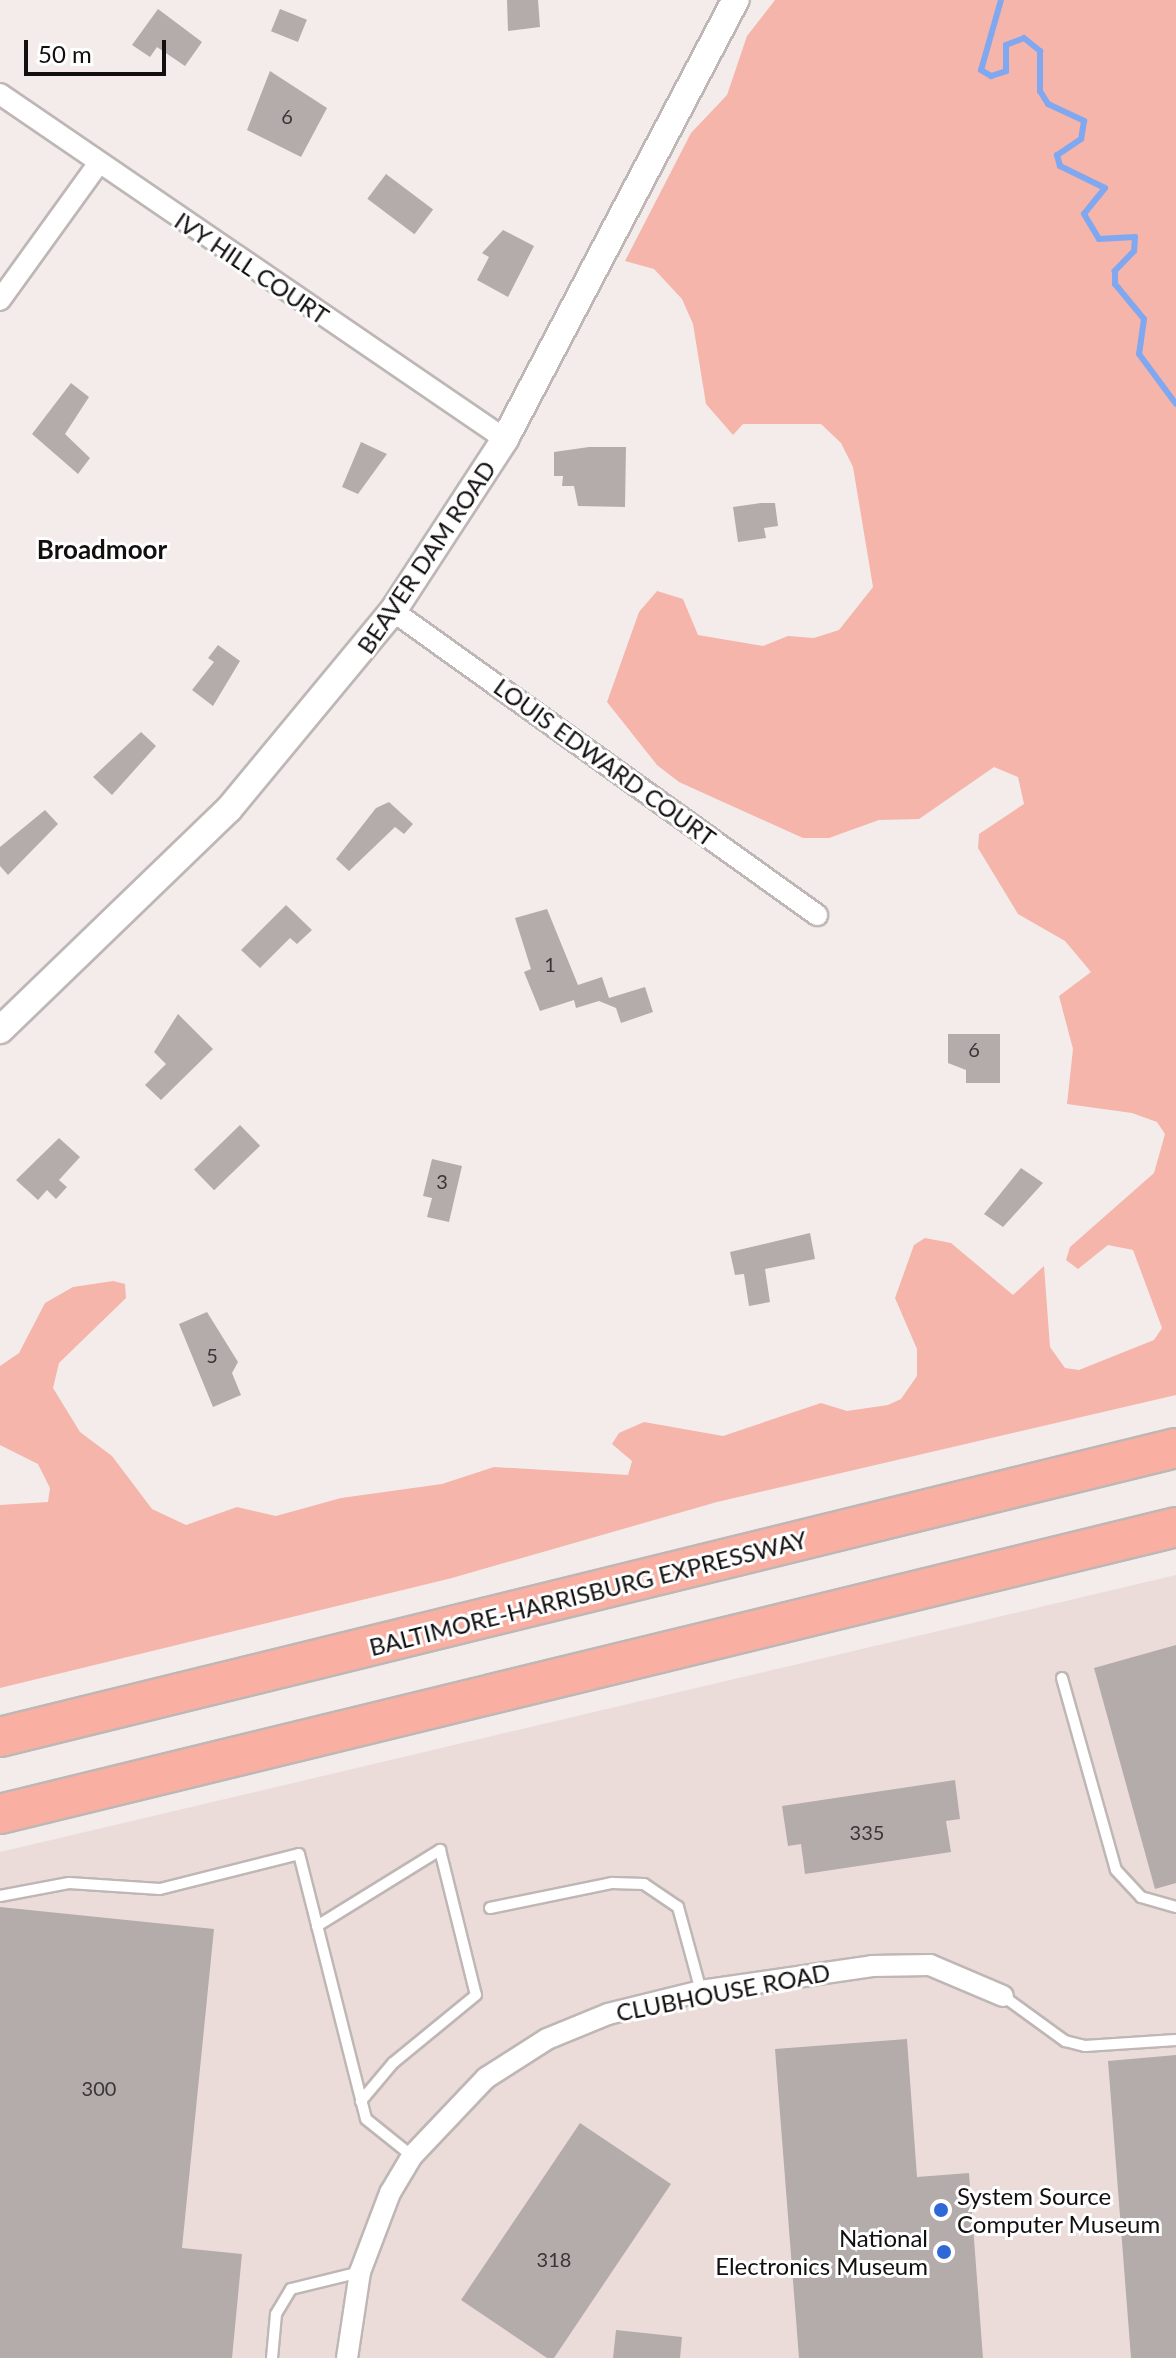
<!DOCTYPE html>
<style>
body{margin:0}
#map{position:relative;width:1176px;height:2358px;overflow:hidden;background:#f3eceb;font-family:Lato,sans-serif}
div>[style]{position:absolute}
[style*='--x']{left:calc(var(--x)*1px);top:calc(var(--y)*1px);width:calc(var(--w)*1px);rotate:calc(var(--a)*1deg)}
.built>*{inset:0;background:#ecdcd9}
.green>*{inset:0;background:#f5b5aa}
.stream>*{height:6px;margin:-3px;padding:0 3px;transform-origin:3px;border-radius:3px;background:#80a8f0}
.building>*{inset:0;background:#b3acab;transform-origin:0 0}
.roads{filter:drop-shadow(2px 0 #beb7b5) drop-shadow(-2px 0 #beb7b5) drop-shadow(0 2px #beb7b5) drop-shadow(0 -2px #beb7b5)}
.service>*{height:10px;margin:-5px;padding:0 5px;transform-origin:5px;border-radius:5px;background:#fff}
.minor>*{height:20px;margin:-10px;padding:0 10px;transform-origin:10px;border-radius:10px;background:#fff}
.tertiary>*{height:26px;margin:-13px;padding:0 13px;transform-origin:13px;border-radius:13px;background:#fff}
.motorway>*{height:38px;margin:-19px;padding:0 19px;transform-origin:19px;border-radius:19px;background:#f9b0a3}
.dots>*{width:22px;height:22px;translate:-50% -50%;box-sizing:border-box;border:4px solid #fff;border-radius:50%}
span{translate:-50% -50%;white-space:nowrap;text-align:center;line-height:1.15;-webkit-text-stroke:6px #fff;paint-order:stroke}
.number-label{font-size:20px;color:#3a3636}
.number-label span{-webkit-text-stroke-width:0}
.street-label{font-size:24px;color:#120f0f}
.poi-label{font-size:24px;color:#120f0f}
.left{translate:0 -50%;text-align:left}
.right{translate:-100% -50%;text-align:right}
.neighbourhood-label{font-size:26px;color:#120f0f;font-weight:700}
.scale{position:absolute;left:24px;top:40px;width:142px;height:36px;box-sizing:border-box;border:4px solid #120f0f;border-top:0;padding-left:10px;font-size:24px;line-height:28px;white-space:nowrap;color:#120f0f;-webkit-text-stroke:6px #fff;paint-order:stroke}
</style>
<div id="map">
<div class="built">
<div style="clip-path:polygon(1176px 1575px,1176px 2358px,0 2358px,0 1852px)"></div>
</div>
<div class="green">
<div style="clip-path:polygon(775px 0,1176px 0,1176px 1395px,717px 1502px,452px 1578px,0 1688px,0 1505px,48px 1502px,50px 1488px,38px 1464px,0 1445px,0 1366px,19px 1353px,45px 1303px,73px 1287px,113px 1281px,125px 1284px,126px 1298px,59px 1363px,53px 1388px,80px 1432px,112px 1456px,152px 1509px,186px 1525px,237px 1507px,276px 1516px,341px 1498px,442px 1484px,494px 1467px,628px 1475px,632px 1461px,612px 1444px,619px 1433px,644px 1422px,723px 1436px,821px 1403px,847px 1411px,888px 1405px,901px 1399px,917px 1376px,917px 1349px,895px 1298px,914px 1245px,925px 1238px,951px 1243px,1013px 1295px,1044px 1266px,1050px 1347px,1065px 1368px,1079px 1370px,1154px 1340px,1162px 1328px,1133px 1250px,1108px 1245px,1078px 1269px,1066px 1260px,1070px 1247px,1154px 1173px,1165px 1134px,1157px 1122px,1132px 1113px,1067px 1104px,1073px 1049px,1059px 996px,1091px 972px,1065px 941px,1018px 914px,978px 848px,979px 834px,1024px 804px,1018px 777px,994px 767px,919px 819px,879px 820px,829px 838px,803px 838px,679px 782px,657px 765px,607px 702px,639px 612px,657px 591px,683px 599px,698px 635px,763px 646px,788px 636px,814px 638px,839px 630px,873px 587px,853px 467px,841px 443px,821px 424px,743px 424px,733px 435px,706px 404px,693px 324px,682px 299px,654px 269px,625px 261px,691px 133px,727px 95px,747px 36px)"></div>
</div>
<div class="stream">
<div style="--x:1001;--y:0;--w:73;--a:105.9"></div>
<div style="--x:981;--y:70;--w:12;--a:31"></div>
<div style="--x:991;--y:76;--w:16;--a:-18"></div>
<div style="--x:1006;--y:71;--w:26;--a:-90"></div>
<div style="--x:1006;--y:45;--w:19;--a:-21"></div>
<div style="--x:1024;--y:38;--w:21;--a:39"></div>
<div style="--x:1040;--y:51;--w:40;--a:90"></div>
<div style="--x:1040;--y:91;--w:15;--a:58"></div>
<div style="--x:1048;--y:104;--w:40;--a:25"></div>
<div style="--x:1084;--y:121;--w:18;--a:99"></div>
<div style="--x:1081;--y:139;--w:29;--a:146"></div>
<div style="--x:1057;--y:155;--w:11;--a:75"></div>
<div style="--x:1060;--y:166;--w:50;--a:26.1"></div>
<div style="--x:1105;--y:188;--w:33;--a:129"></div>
<div style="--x:1084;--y:214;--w:29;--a:59"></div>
<div style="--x:1099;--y:239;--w:36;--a:-3"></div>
<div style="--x:1135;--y:237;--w:14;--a:94"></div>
<div style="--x:1134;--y:251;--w:28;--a:134"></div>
<div style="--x:1115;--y:271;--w:13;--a:90"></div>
<div style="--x:1115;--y:284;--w:45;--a:50.4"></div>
<div style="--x:1144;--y:319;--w:35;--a:98"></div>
<div style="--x:1139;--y:354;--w:62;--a:53.5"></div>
</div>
<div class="building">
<div style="clip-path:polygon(507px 0,538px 0,540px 27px,508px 31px)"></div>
<div style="clip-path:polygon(158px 9px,202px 42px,185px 66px,157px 47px,150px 57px,132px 45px)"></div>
<div style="left:280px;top:9px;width:29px;height:24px;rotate:22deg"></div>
<div style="clip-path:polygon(270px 71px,327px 108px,301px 157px,247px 130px)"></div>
<div style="left:386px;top:174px;width:59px;height:31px;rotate:37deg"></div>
<div style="clip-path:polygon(503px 230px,534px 246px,508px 297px,477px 280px,489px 257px,482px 253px)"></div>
<div style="clip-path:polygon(71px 383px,89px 397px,65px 434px,90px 458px,78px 474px,32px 434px)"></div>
<div style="clip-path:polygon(361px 442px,387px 454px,358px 494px,342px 487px)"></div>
<div style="clip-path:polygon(589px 447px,626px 447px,625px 507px,578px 506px,574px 486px,562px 486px,563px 476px,554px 476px,554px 452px)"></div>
<div style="clip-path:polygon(761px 503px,775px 503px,778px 526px,764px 528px,766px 538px,738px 542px,733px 507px)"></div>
<div style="clip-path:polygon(218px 645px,240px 661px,213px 706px,192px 690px,214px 662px,208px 658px)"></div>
<div style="clip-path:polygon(141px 732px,156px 746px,112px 795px,93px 777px)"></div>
<div style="clip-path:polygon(389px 802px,413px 824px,404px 834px,395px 827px,349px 871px,336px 859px,376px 808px)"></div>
<div style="clip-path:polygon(45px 810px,58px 824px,8px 875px,0 866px,0 847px)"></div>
<div style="clip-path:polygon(286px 905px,312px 930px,297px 944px,290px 938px,260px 968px,241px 950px)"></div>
<div style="clip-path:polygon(547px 909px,578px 985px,602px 977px,609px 998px,645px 987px,653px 1012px,621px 1023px,616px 1008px,599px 1001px,576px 1008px,574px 1000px,540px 1011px,524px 972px,531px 969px,515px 918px)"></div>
<div style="clip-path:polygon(178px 1014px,213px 1049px,161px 1100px,145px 1085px,166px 1064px,154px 1052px)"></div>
<div style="clip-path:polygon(948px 1034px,1000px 1034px,1000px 1083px,966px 1083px,966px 1070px,948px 1063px)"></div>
<div style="left:240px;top:1125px;width:29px;height:64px;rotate:46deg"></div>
<div style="clip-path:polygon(59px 1138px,80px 1157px,59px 1180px,67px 1187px,56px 1199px,47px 1190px,38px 1200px,16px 1180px)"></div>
<div style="clip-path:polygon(432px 1159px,462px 1166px,449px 1222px,427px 1217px,432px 1198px,423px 1196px)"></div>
<div style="clip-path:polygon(1021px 1168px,1043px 1183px,1003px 1227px,984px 1214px)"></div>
<div style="clip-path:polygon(810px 1233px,815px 1259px,765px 1269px,770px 1302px,749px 1306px,744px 1274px,735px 1275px,730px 1252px)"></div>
<div style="clip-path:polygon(207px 1312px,238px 1362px,232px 1373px,241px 1395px,213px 1407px,179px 1324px)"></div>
<div style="clip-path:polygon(1176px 1645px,1176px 1883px,1155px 1889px,1094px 1668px)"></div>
<div style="clip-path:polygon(955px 1780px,960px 1819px,946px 1821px,951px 1852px,805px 1874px,801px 1844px,788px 1846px,782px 1806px)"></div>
<div style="clip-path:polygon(0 1907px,214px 1929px,182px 2248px,242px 2254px,232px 2358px,0 2358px)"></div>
<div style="clip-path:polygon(907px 2039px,917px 2177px,969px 2173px,983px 2358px,799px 2358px,775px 2049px)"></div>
<div style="clip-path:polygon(1176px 2055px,1176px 2358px,1131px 2358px,1108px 2061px)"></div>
<div style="clip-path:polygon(580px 2123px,671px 2184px,554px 2358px,547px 2358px,461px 2300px)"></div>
<div style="clip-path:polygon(616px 2330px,682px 2337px,680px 2358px,613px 2358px)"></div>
</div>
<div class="roads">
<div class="service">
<div style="--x:1062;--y:1678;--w:199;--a:74.3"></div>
<div style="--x:1116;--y:1870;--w:37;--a:47"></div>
<div style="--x:1141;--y:1897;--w:36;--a:16"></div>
<div style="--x:0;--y:1896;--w:70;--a:-10.7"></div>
<div style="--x:69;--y:1883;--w:91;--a:3.8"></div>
<div style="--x:160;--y:1889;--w:143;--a:-14.1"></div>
<div style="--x:299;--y:1854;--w:273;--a:75.8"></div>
<div style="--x:366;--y:2119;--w:59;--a:38.8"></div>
<div style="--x:490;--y:1908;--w:125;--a:-11.6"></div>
<div style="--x:612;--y:1883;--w:32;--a:2"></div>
<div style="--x:644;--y:1884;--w:41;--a:34.1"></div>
<div style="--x:678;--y:1907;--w:87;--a:74.7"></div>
<div style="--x:317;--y:1926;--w:145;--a:-31.7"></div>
<div style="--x:440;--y:1850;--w:149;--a:76.1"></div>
<div style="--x:476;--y:1995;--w:107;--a:140.7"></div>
<div style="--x:393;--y:2063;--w:50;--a:130.1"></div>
<div style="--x:1003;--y:1996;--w:77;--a:36"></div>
<div style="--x:1065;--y:2041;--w:21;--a:14"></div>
<div style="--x:1085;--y:2046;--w:91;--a:-3.8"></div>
<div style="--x:272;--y:2358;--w:44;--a:-84.8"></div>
<div style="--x:276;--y:2314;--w:29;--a:-59"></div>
<div style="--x:291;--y:2289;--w:71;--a:-13.8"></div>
</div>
<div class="minor">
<div style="--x:0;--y:94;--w:612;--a:34.34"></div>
<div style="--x:0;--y:300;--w:168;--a:-54.2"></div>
<div style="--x:393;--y:611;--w:522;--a:35.64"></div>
<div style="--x:347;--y:2358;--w:87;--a:-81.4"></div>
<div style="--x:360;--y:2272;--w:85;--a:-69.2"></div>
<div style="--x:390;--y:2193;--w:43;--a:-59.3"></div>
<div style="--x:412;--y:2156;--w:108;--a:-46.5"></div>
<div style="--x:486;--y:2078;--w:72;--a:-32.6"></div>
<div style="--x:547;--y:2039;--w:66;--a:-22.3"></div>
<div style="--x:608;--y:2014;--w:96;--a:-13.9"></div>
<div style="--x:701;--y:1991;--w:173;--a:-8.3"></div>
<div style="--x:872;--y:1966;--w:58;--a:-1"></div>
<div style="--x:930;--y:1965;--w:79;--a:23"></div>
</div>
<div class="tertiary">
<div style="--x:0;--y:1030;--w:318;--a:-44"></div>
<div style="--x:229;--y:809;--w:257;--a:-50.4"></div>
<div style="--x:393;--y:611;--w:205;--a:-56.9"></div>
<div style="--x:505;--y:439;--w:496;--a:-62.3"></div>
</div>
<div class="motorway">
<div style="--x:0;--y:1737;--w:1211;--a:-13.81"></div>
<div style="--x:0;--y:1814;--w:1211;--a:-13.71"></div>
</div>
</div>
<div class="dots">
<div style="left:941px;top:2210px;background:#3068d7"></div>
<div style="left:944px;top:2252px;background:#3068d7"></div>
</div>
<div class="number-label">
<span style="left:287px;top:116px">6</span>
<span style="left:550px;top:964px">1</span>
<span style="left:974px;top:1049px">6</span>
<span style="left:442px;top:1181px">3</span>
<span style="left:212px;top:1355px">5</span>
<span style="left:867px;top:1832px">335</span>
<span style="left:99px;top:2088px">300</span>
<span style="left:554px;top:2259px">318</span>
</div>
<div class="street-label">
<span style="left:252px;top:268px;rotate:34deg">IVY HILL COURT</span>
<span style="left:426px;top:557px;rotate:-56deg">BEAVER DAM ROAD</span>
<span style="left:605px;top:762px;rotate:36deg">LOUIS EDWARD COURT</span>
<span style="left:588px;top:1593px;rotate:-14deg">BALTIMORE-HARRISBURG EXPRESSWAY</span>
<span style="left:723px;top:1992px;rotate:-11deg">CLUBHOUSE ROAD</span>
</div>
<div class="poi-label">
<span class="left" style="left:957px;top:2210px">System Source<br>Computer Museum</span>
<span class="right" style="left:928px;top:2252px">National<br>Electronics Museum</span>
</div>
<div class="neighbourhood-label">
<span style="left:102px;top:550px">Broadmoor</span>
</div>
<div class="scale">50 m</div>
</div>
